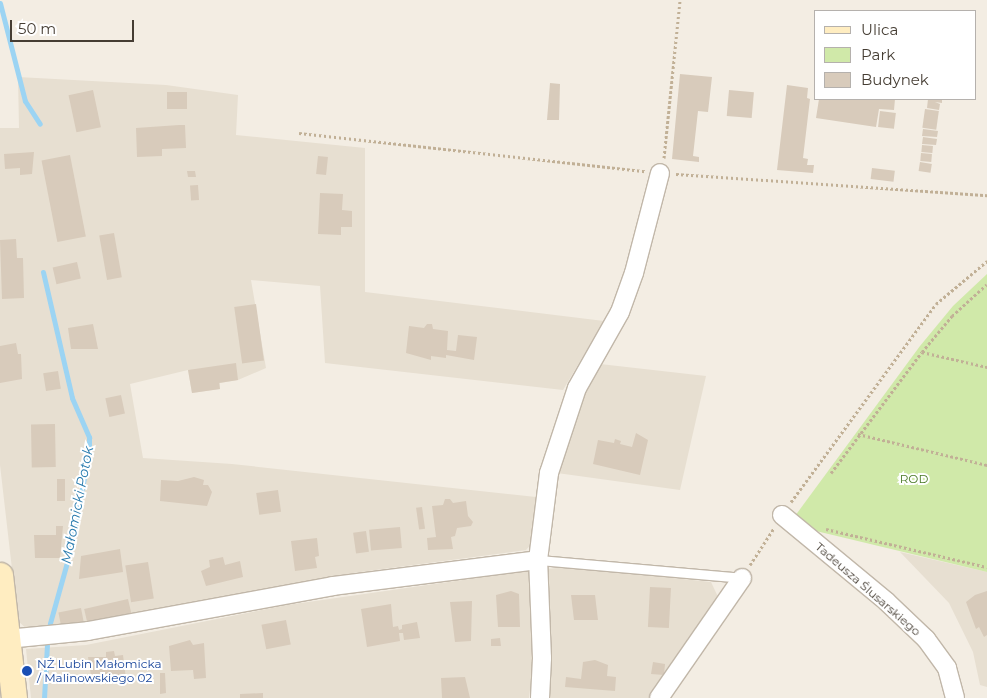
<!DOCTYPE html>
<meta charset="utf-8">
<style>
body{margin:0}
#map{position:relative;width:987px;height:698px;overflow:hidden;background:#f3ede3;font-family:Montserrat,sans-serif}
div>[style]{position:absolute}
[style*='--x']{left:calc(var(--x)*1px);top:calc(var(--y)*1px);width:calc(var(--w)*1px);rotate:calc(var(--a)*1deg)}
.residential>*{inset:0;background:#e7dfd1}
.green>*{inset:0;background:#d0e9a9}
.stream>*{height:5px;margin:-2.5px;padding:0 2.5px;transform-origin:2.5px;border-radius:2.5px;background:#9cd4f3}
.building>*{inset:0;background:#d8cbbb;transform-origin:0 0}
.path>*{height:3px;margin-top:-1.5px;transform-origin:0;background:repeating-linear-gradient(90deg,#c1b096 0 2.5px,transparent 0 5px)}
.roads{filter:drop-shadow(1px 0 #c1b7a9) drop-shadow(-1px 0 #c1b7a9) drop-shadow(0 1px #c1b7a9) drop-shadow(0 -1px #c1b7a9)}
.lane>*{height:9px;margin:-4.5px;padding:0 4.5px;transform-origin:4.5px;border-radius:4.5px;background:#fff}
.street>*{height:18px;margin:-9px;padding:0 9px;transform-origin:9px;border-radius:9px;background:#fff}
.secondary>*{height:25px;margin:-12.5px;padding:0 12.5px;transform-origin:12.5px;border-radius:12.5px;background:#ffedc1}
.dots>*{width:14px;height:14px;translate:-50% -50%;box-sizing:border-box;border:2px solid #fff;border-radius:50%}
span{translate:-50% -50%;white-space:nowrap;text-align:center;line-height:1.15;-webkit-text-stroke:4px #fff;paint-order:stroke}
.park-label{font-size:12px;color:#487824}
.street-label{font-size:12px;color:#453d33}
.transit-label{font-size:12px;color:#164399}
.left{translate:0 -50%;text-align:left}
.water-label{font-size:14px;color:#277aad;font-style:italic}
.legend{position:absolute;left:814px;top:10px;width:162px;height:90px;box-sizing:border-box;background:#fff;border:1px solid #b5b1ad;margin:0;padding:6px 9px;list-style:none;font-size:15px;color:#453d33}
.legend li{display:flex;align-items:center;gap:10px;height:25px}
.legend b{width:25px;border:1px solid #b5b1ad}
.scale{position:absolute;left:10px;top:20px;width:124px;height:22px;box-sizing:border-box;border:2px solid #453d33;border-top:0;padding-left:6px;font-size:15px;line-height:18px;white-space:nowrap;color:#453d33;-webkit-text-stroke:4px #fff;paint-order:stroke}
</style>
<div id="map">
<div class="residential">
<div style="clip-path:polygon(18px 77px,166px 85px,238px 95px,236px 135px,365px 148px,365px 292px,604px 321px,563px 390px,325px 363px,320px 286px,251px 280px,266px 368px,238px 380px,220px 383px,220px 389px,192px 393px,188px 370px,130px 384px,143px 458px,232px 464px,536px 497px,534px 541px,526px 550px,353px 573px,132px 616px,28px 630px,18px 621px,0 465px,0 128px,19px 128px)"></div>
<div style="clip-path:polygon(600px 364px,706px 376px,680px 490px,557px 473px,575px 413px)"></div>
<div style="clip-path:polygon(900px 552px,987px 572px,987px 687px,980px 685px,973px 652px,949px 603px)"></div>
<div style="clip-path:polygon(571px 567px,711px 582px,719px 599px,650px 698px,546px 698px,546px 569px)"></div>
<div style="clip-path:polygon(532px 570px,536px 641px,529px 698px,31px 698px,26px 649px,86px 645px,287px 605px)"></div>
</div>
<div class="green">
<div style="clip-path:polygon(987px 274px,987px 572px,816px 531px,795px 516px,920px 346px,953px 306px)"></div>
</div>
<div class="stream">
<div style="--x:0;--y:3;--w:101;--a:75.7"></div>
<div style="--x:25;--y:101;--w:27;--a:57"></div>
<div style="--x:43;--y:272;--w:129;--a:77"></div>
<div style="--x:72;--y:398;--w:43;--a:66.4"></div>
<div style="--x:89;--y:437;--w:15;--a:90"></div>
<div style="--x:89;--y:452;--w:105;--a:101"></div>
<div style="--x:69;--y:555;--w:71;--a:105.6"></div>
<div style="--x:44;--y:698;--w:53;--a:-86.8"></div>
</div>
<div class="building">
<div style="clip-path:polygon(680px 74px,712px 77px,708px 112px,698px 111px,693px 156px,699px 157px,699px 162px,672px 159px)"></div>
<div style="clip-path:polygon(550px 83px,560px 84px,559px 120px,547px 120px)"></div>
<div style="clip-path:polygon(787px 85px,808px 88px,807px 98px,810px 99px,803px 158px,808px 159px,807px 165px,814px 165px,813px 173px,777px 170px)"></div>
<div style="left:93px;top:90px;width:38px;height:25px;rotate:78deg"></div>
<div style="left:729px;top:90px;width:25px;height:26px;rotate:5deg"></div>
<div style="left:167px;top:92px;width:20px;height:17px"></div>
<div style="clip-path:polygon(819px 99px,895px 99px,894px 110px,879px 109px,876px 127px,816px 118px)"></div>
<div style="clip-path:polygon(928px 99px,942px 99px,942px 103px,935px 102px,940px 104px,939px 110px,927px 108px)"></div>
<div style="left:925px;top:109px;width:14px;height:19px;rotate:8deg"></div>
<div style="left:880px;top:111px;width:16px;height:16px;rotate:7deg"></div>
<div style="clip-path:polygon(179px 125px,185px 125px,186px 148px,162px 149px,162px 156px,137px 157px,136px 128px)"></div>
<div style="clip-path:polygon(923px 129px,938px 131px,937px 137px,922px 136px)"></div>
<div style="clip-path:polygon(923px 137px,937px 139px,936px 145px,922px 144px)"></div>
<div style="left:922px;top:145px;width:11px;height:7px;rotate:5deg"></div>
<div style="clip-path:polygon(34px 152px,32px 174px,20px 175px,20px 168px,5px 169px,4px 154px)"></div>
<div style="left:921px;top:153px;width:11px;height:8px;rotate:5deg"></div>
<div style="left:70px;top:155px;width:83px;height:29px;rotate:79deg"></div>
<div style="left:318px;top:156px;width:10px;height:18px;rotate:6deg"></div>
<div style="left:920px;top:162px;width:12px;height:9px;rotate:9deg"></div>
<div style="left:872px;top:168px;width:23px;height:11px;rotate:7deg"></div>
<div style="clip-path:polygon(187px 171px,195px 171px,196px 177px,188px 177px)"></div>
<div style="left:198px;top:185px;width:15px;height:8px;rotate:86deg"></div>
<div style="clip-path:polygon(320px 193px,343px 194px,342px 210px,352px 211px,352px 227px,341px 227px,341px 235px,318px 234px)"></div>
<div style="left:114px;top:233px;width:45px;height:15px;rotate:80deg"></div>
<div style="clip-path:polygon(16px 239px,17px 258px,23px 258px,24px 298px,2px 299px,0 240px)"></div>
<div style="left:77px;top:262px;width:17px;height:25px;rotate:77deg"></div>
<div style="left:256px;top:304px;width:57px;height:22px;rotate:82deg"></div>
<div style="clip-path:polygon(93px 324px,98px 349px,71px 349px,68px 328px)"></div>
<div style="clip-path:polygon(427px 324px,432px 324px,433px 329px,448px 331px,447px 350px,456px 351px,458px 335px,477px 337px,474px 360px,446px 355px,446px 358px,431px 356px,431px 360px,406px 353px,409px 326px,424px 328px)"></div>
<div style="clip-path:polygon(16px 343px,18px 354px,21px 354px,22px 379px,0 383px,0 346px)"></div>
<div style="clip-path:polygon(236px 363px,238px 380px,219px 383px,220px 389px,192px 393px,188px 370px)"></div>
<div style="left:58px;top:371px;width:18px;height:15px;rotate:81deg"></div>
<div style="left:121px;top:395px;width:19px;height:16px;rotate:78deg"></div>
<div style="left:55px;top:424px;width:43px;height:24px;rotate:89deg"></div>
<div style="clip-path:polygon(636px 433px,648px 440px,640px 475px,593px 464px,598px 440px,614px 443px,615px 439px,621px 441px,620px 444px,632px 447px)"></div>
<div style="clip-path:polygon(194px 477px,204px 480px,203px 485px,208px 485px,212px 492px,207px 506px,160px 501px,161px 480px,178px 481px)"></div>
<div style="left:57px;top:479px;width:8px;height:22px"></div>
<div style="left:278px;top:490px;width:22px;height:22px;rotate:82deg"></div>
<div style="clip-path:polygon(445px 499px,450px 499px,453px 503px,466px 501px,468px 516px,473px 522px,471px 526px,457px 528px,455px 536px,451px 537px,453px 549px,428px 550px,427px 538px,436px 537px,432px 506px,443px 505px)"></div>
<div style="left:422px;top:507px;width:22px;height:6px;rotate:82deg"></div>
<div style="clip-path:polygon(56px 526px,63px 526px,60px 558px,35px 558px,34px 535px,56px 535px)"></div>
<div style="left:400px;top:527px;width:21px;height:31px;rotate:85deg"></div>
<div style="left:366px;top:531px;width:21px;height:13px;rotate:82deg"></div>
<div style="clip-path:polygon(317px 538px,319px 556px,315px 557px,317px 568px,295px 571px,291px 541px)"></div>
<div style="clip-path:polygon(120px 549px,123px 572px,79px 579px,81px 556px)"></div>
<div style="clip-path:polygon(223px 557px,225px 565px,240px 561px,243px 577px,206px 586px,201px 571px,210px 567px,209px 560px)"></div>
<div style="left:148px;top:562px;width:37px;height:23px;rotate:81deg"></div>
<div style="left:650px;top:587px;width:21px;height:40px;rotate:3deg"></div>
<div style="clip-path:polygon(511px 591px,519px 594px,520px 627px,498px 627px,496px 595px)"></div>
<div style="clip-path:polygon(987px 591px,987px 635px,984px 637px,979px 627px,976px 629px,966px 602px,975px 595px)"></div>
<div style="clip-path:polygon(571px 595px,595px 595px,598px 620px,574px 620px)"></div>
<div style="left:128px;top:599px;width:17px;height:45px;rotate:77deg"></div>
<div style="clip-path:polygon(472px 601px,471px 641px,455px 642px,450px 602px)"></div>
<div style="clip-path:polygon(391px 604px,393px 627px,398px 626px,399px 630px,402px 629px,402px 625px,417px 622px,420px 638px,404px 640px,403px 633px,399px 633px,400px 641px,367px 647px,361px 609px)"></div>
<div style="left:81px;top:608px;width:15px;height:23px;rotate:79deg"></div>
<div style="left:286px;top:620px;width:25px;height:25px;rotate:79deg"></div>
<div style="clip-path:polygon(500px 638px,501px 646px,491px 646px,491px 639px)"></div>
<div style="clip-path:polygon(190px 640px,193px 645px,204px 643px,206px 678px,194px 679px,193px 670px,171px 671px,169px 646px)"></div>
<div style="clip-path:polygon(114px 651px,115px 656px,123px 655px,126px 679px,101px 683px,100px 675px,91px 676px,88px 657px,106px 657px,106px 652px)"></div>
<div style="clip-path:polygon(595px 660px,608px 665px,607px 676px,616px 677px,615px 691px,565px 687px,566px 677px,581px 679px,583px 662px)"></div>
<div style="clip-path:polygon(653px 662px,665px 664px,664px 675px,651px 674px)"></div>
<div style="clip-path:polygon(160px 673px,165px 673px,166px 693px,160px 694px)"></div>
<div style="clip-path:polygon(465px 677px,470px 698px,442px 698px,441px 678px)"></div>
<div style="clip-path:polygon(263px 693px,263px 698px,240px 698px,240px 694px)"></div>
</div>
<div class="path">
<div style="--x:299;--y:133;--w:348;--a:6.3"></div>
<div style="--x:664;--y:158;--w:159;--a:-84.2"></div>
<div style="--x:676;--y:174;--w:312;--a:3.9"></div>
<div style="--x:922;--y:352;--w:67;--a:13"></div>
<div style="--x:858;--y:434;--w:133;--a:13.5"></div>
<div style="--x:831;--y:473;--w:151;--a:-53.1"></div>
<div style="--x:922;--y:352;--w:47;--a:-50.2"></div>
<div style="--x:952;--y:316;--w:47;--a:-42.4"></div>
<div style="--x:791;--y:502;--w:245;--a:-53.8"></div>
<div style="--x:936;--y:304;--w:67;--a:-40.1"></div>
<div style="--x:826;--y:529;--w:165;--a:13.3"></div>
<div style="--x:750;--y:565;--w:44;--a:-57"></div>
</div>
<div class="roads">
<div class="lane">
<div style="--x:538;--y:560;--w:205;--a:5"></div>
</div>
<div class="street">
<div style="--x:782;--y:515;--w:136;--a:39.6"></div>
<div style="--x:887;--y:602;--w:54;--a:43.5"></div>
<div style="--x:926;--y:639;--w:36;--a:54"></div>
<div style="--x:947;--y:668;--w:31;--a:75"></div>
<div style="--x:7;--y:639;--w:81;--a:-5.6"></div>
<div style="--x:88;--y:631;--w:249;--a:-10.4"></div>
<div style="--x:333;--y:586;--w:207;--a:-7.2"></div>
<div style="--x:540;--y:698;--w:40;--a:-87.1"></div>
<div style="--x:542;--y:658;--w:98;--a:-92.3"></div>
<div style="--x:538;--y:560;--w:88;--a:-82.8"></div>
<div style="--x:549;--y:473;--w:89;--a:-71.8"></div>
<div style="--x:577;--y:388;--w:87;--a:-60.5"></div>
<div style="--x:620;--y:312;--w:41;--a:-70.3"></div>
<div style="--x:634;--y:273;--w:103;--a:-75.4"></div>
<div style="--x:659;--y:698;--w:146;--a:-55.3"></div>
</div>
<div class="secondary">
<div style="--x:0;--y:575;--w:124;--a:83.5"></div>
</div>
</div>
<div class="dots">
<div style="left:27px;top:671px;background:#1a4fb4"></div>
</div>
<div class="park-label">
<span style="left:914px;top:479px">ROD</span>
</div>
<div class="street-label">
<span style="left:868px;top:589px;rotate:41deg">Tadeusza Ślusarskiego</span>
</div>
<div class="transit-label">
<span class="left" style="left:37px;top:671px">NŻ Lubin Małomicka<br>/ Malinowskiego 02</span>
</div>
<div class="water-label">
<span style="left:77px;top:505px;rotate:-79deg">Małomicki Potok</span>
</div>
<ul class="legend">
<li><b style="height:6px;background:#ffedc1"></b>Ulica</li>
<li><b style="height:14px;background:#d0e9a9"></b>Park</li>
<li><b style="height:14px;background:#d8cbbb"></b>Budynek</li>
</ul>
<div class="scale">50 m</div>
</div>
